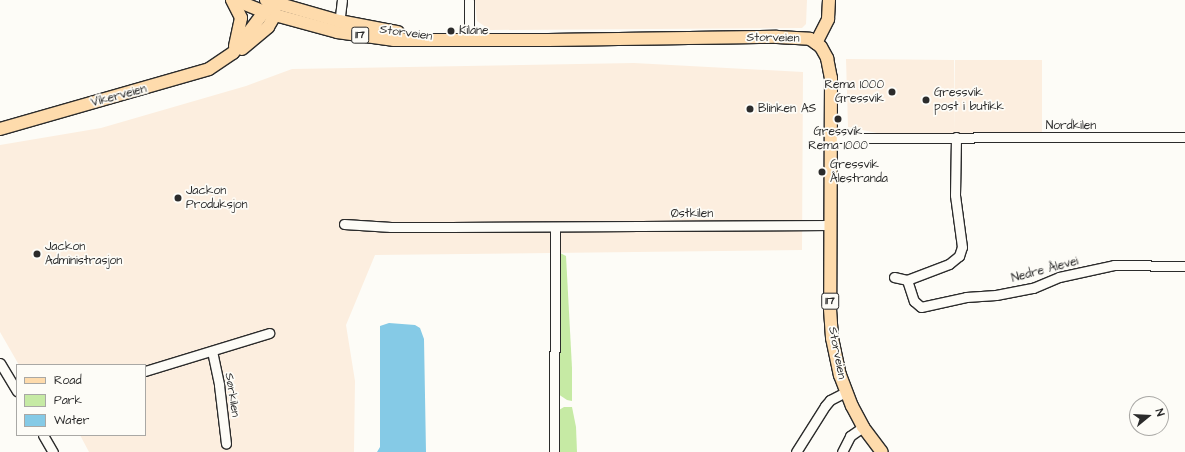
<!DOCTYPE html>
<meta charset="utf-8">
<style>
body{margin:0}
#map{position:relative;width:1185px;height:452px;overflow:hidden;background:#fdfcf7;font-family:"Architects Daughter",sans-serif}
div>[style]{position:absolute}
[style*='--x']{left:calc(var(--x)*1px);top:calc(var(--y)*1px);width:calc(var(--w)*1px);rotate:calc(var(--a)*1deg)}
.built>*{inset:0;background:#fceedf;transform-origin:0 0}
.green>*{inset:0;background:#c6eaa4}
.water>*{inset:0;background:#85cae6}
.roads{filter:drop-shadow(1px 0 #2b2b2b) drop-shadow(-1px 0 #2b2b2b) drop-shadow(0 1px #2b2b2b) drop-shadow(0 -1px #2b2b2b)}
.minor>*{height:9px;margin:-4.5px;padding:0 4.5px;transform-origin:4.5px;border-radius:4.5px;background:#fdfcf7}
.major>*{height:12px;margin:-6px;padding:0 6px;transform-origin:6px;border-radius:6px;background:#fedbac}
.dots>*{width:11px;height:11px;translate:-50% -50%;box-sizing:border-box;border:2px solid #fdfcf7;border-radius:50%}
span{translate:-50% -50%;white-space:nowrap;text-align:center;line-height:1.15;-webkit-text-stroke:3.5px #fdfcf7;paint-order:stroke}
.shield-label span{padding:1px 3px;background:#fdfcf7;border:1px solid;border-radius:3px;-webkit-text-stroke-width:0}
.shield-label{font-size:11px;color:#2b2b2b;font-weight:700}
.poi-label{font-size:12px;color:#2b2b2b}
.left{translate:0 -50%;text-align:left}
.right{translate:-100% -50%;text-align:right}
.street-label{font-size:12px;color:#2b2b2b}
.legend{position:absolute;left:16px;top:364px;width:130px;height:72px;box-sizing:border-box;background:#fdfcf7;border:1px solid #a9a8a5;margin:0;padding:5px 7px;list-style:none;font-size:12px;color:#2b2b2b}
.legend li{display:flex;align-items:center;gap:8px;height:20px}
.legend b{width:20px;border:1px solid #a9a8a5}
.north{position:absolute;left:1129px;top:396px;width:40px;height:40px;box-sizing:border-box;background:#fdfcf7;border:1px solid #a9a8a5;border-radius:50%;rotate:72deg;font-size:11px;font-weight:700;line-height:16px;text-align:center;color:#2b2b2b}
.north::after{content:'';display:block;margin:auto;width:14px;height:18px;background:#2b2b2b;clip-path:polygon(50% 0,100% 100%,50% 72%,0 100%)}
</style>
<div id="map">
<div class="built">
<div style="clip-path:polygon(475px 0,807px 0,806px 24px,802px 28px,490px 30px,477px 21px)"></div>
<div style="clip-path:polygon(846px 59px,954px 60px,955px 133px,877px 133px,848px 127px)"></div>
<div style="left:955px;top:60px;width:87px;height:73px"></div>
<div style="clip-path:polygon(634px 63px,803px 72px,802px 250px,375px 255px,346px 325px,355px 381px,354px 452px,89px 452px,80px 435px,145px 435px,145px 365px,19px 365px,0 332px,0 145px,101px 128px,246px 86px,292px 69px)"></div>
</div>
<div class="green">
<div style="clip-path:polygon(560px 253px,566px 256px,572px 368px,572px 401px,567px 400px,558px 394px)"></div>
<div style="clip-path:polygon(564px 407px,572px 407px,576px 427px,577px 452px,559px 452px,559px 410px)"></div>
</div>
<div class="water">
<div style="clip-path:polygon(389px 323px,415px 325px,420px 328px,424px 339px,426px 452px,377px 452px,380px 447px,380px 326px)"></div>
</div>
<div class="roads">
<div class="minor">
<div style="--x:469;--y:0;--w:39;--a:90"></div>
<div style="--x:340;--y:16;--w:16;--a:-83"></div>
<div style="--x:831;--y:138;--w:354;--a:-0.2"></div>
<div style="--x:344;--y:224;--w:47;--a:3.7"></div>
<div style="--x:391;--y:227;--w:59;--a:0"></div>
<div style="--x:450;--y:227;--w:380;--a:-0.3"></div>
<div style="--x:894;--y:277;--w:13;--a:13"></div>
<div style="--x:907;--y:280;--w:45;--a:-20.9"></div>
<div style="--x:949;--y:264;--w:13;--a:-39"></div>
<div style="--x:959;--y:256;--w:9;--a:-72"></div>
<div style="--x:962;--y:247;--w:52;--a:-97.7"></div>
<div style="--x:955;--y:195;--w:58;--a:-89"></div>
<div style="--x:907;--y:280;--w:22;--a:72"></div>
<div style="--x:914;--y:301;--w:9;--a:41"></div>
<div style="--x:921;--y:307;--w:46;--a:-12.5"></div>
<div style="--x:966;--y:297;--w:30;--a:-4"></div>
<div style="--x:996;--y:295;--w:38;--a:-11"></div>
<div style="--x:1033;--y:288;--w:28;--a:-23"></div>
<div style="--x:1059;--y:277;--w:56;--a:-12.3"></div>
<div style="--x:1114;--y:265;--w:71;--a:0.8"></div>
<div style="--x:212;--y:351;--w:35;--a:78"></div>
<div style="--x:219;--y:385;--w:59;--a:83.2"></div>
<div style="--x:0;--y:363;--w:33;--a:59"></div>
<div style="--x:145;--y:371;--w:130;--a:-17"></div>
<div style="--x:43;--y:435;--w:20;--a:60"></div>
<div style="--x:554;--y:452;--w:225;--a:-89.7"></div>
<div style="--x:796;--y:452;--w:54;--a:-57.8"></div>
<div style="--x:825;--y:406;--w:8;--a:-50"></div>
<div style="--x:830;--y:400;--w:18;--a:-27"></div>
<div style="--x:842;--y:452;--w:18;--a:-63"></div>
<div style="--x:850;--y:436;--w:16;--a:-35"></div>
</div>
<div class="major">
<div style="--x:232;--y:0;--w:20;--a:63"></div>
<div style="--x:241;--y:18;--w:29;--a:102"></div>
<div style="--x:235;--y:0;--w:31;--a:22"></div>
<div style="--x:264;--y:12;--w:76;--a:15.3"></div>
<div style="--x:337;--y:32;--w:58;--a:8"></div>
<div style="--x:394;--y:40;--w:154;--a:0"></div>
<div style="--x:548;--y:40;--w:229;--a:-0.8"></div>
<div style="--x:777;--y:37;--w:33;--a:3"></div>
<div style="--x:810;--y:39;--w:7;--a:34"></div>
<div style="--x:816;--y:43;--w:6;--a:39"></div>
<div style="--x:821;--y:47;--w:13;--a:61"></div>
<div style="--x:827;--y:58;--w:20;--a:79"></div>
<div style="--x:831;--y:78;--w:231;--a:90.2"></div>
<div style="--x:830;--y:309;--w:29;--a:86"></div>
<div style="--x:832;--y:338;--w:38;--a:78"></div>
<div style="--x:840;--y:375;--w:33;--a:69"></div>
<div style="--x:852;--y:406;--w:24;--a:62"></div>
<div style="--x:863;--y:427;--w:31;--a:53"></div>
<div style="--x:266;--y:0;--w:76;--a:16"></div>
<div style="--x:339;--y:21;--w:60;--a:10.6"></div>
<div style="--x:816;--y:43;--w:27;--a:-63"></div>
<div style="--x:828;--y:19;--w:19;--a:-87"></div>
<div style="--x:242;--y:49;--w:34;--a:-40"></div>
<div style="--x:268;--y:27;--w:14;--a:-60"></div>
<div style="--x:275;--y:15;--w:7;--a:-98"></div>
<div style="--x:0;--y:129;--w:217;--a:-16"></div>
<div style="--x:209;--y:69;--w:29;--a:-34"></div>
<div style="--x:233;--y:53;--w:51;--a:-52.9"></div>
<div style="--x:264;--y:12;--w:13;--a:-48"></div>
</div>
</div>
<div class="dots">
<div style="left:451px;top:31px;background:#2b2b2b"></div>
<div style="left:892px;top:92px;background:#2b2b2b"></div>
<div style="left:926px;top:100px;background:#2b2b2b"></div>
<div style="left:750px;top:109px;background:#2b2b2b"></div>
<div style="left:838px;top:119px;background:#2b2b2b"></div>
<div style="left:822px;top:172px;background:#2b2b2b"></div>
<div style="left:178px;top:198px;background:#2b2b2b"></div>
<div style="left:37px;top:254px;background:#2b2b2b"></div>
</div>
<div class="shield-label">
<span style="left:360px;top:35px">117</span>
<span style="left:830px;top:301px">117</span>
</div>
<div class="poi-label">
<span class="left" style="left:459px;top:31px">Kilane</span>
<span class="right" style="left:884px;top:92px">Rema 1000<br>Gressvik</span>
<span class="left" style="left:934px;top:100px">Gressvik<br>post i butikk</span>
<span class="left" style="left:758px;top:109px">Blinken AS</span>
<span style="left:838px;top:139px">Gressvik<br>Rema 1000</span>
<span class="left" style="left:830px;top:172px">Gressvik<br>Ålestranda</span>
<span class="left" style="left:186px;top:198px">Jackon<br>Produksjon</span>
<span class="left" style="left:45px;top:254px">Jackon<br>Administrasjon</span>
</div>
<div class="street-label">
<span style="left:406px;top:33px;rotate:8deg">Storveien</span>
<span style="left:773px;top:38px;rotate:1deg">Storveien</span>
<span style="left:119px;top:96px;rotate:-15deg">Vikerveien</span>
<span style="left:1071px;top:126px">Nordkilen</span>
<span style="left:692px;top:214px">Østkilen</span>
<span style="left:1045px;top:270px;rotate:-15deg">Nedre Ålevei</span>
<span style="left:837px;top:353px;rotate:79deg">Storveien</span>
<span style="left:232px;top:395px;rotate:81deg">Sørkilen</span>
</div>
<ul class="legend">
<li><b style="height:5px;background:#fedbac"></b>Road</li>
<li><b style="height:11px;background:#c6eaa4"></b>Park</li>
<li><b style="height:11px;background:#85cae6"></b>Water</li>
</ul>
<div class="north">N</div>
</div>
